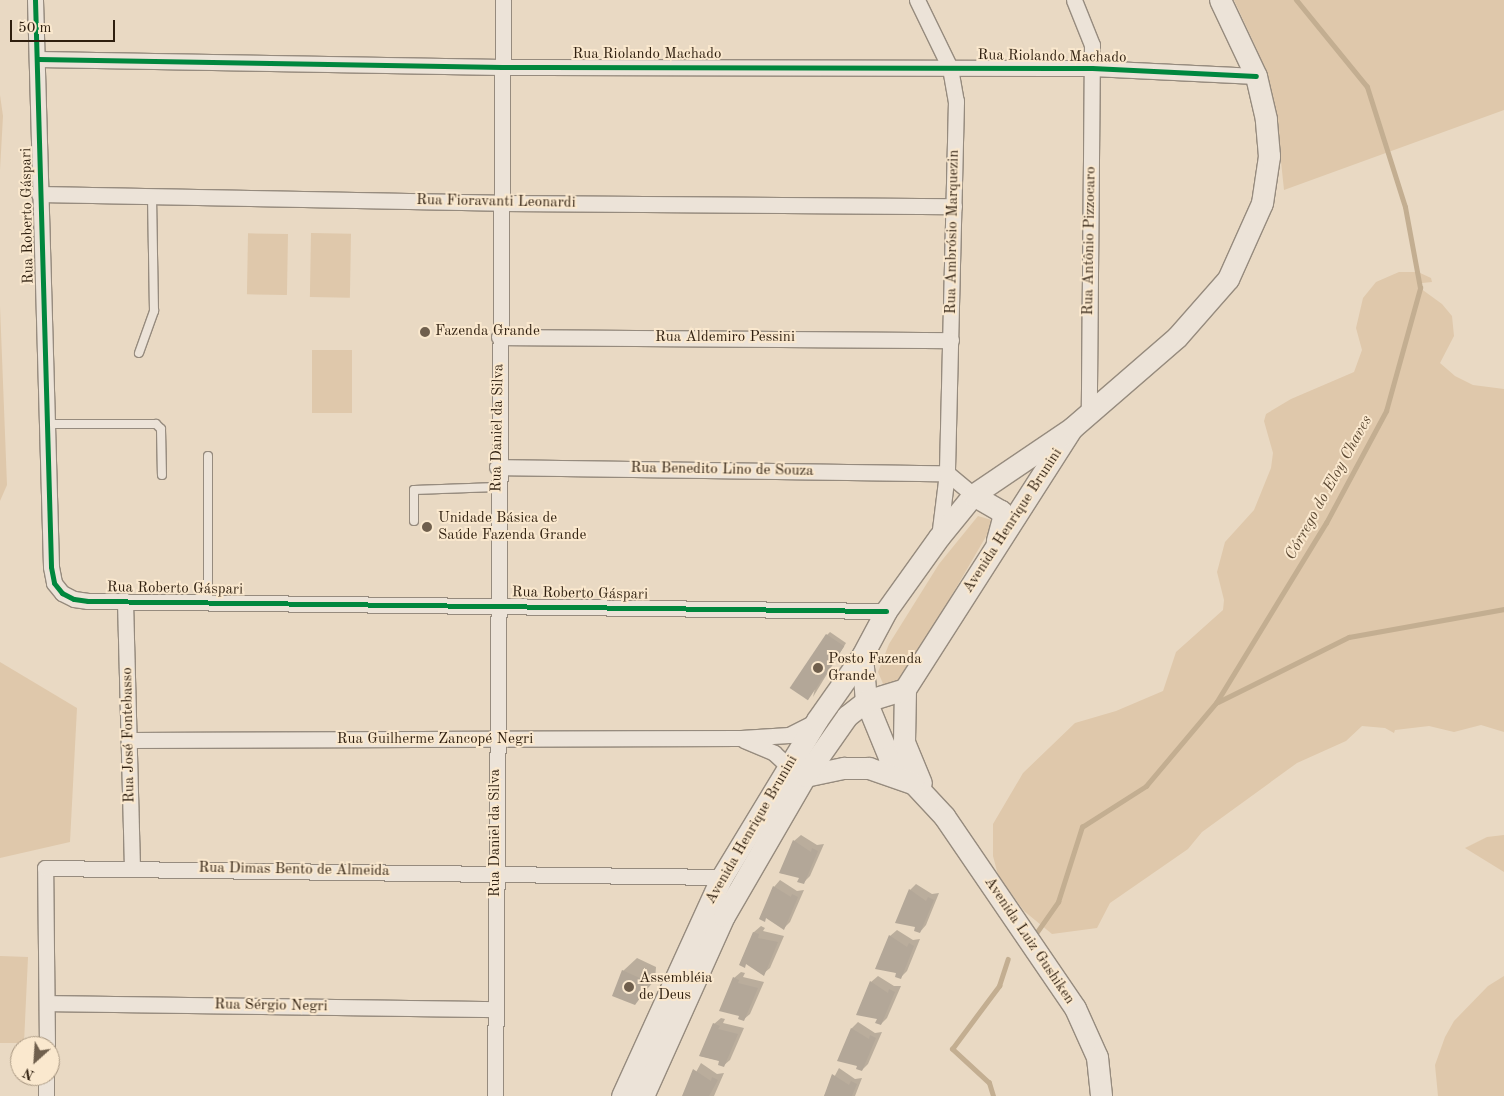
<!DOCTYPE html>
<meta charset="utf-8">
<style>
body{margin:0}
#map{position:relative;width:1504px;height:1096px;overflow:hidden;background:#e9d9c3;font-family:"Old Standard TT",serif}
div>[style]{position:absolute}
[style*='--x']{left:calc(var(--x)*1px);top:calc(var(--y)*1px);width:calc(var(--w)*1px);rotate:calc(var(--a)*1deg)}
.green>*{inset:0;background:#dfc8ab;transform-origin:0 0}
.shadow>*{inset:0;background:#0003}
.stream>*{height:4.5px;margin:-2.25px;padding:0 2.25px;transform-origin:2.25px;border-radius:2.25px;background:#c3ae91}
.building>*{inset:0;background:#b3a798;transform-origin:0 0}
.roads{filter:drop-shadow(1px 0 #968b7e) drop-shadow(-1px 0 #968b7e) drop-shadow(0 1px #968b7e) drop-shadow(0 -1px #968b7e)}
.service>*{height:8px;margin:-4px;padding:0 4px;transform-origin:4px;border-radius:4px;background:#ece3d8}
.minor>*{height:15px;margin:-7.5px;padding:0 7.5px;transform-origin:7.5px;border-radius:7.5px;background:#ece3d8}
.secondary>*{height:21px;margin:-10.5px;padding:0 10.5px;transform-origin:10.5px;border-radius:10.5px;background:#ece3d8}
.cycleway>*{height:5px;margin:-2.5px;padding:0 2.5px;transform-origin:2.5px;border-radius:2.5px;background:#00873e}
.dots>*{width:14px;height:14px;translate:-50% -50%;box-sizing:border-box;border:2px solid #fae8ce;border-radius:50%}
span{translate:-50% -50%;white-space:nowrap;text-align:center;line-height:1.15;-webkit-text-stroke:4px #fae8ce;paint-order:stroke}
.street-label{font-size:15px;color:#2e1e0e}
.poi-label{font-size:15px;color:#2e1e0e}
.left{translate:0 -50%;text-align:left}
.water-label{font-size:16px;color:#5d4a34;font-style:italic}
.north{position:absolute;left:10px;top:1036px;width:50px;height:50px;box-sizing:border-box;background:#fae8ce;border:1px solid #a89781;border-radius:50%;rotate:206deg;font-size:14px;font-weight:700;line-height:20px;text-align:center;color:#2e1e0e}
.north::after{content:'';display:block;margin:auto;width:18px;height:22px;background:#6f5f4d;clip-path:polygon(50% 0,100% 100%,50% 72%,0 100%)}
.scale{position:absolute;left:10px;top:20px;width:105px;height:22px;box-sizing:border-box;border:2px solid #2e1e0e;border-top:0;padding-left:6px;font-size:15px;line-height:18px;white-space:nowrap;color:#2e1e0e;-webkit-text-stroke:4px #fae8ce;paint-order:stroke}
</style>
<div id="map">
<div class="green">
<div style="clip-path:polygon(1234px 0,1504px 0,1504px 110px,1284px 190px,1277px 123px,1258px 52px)"></div>
<div style="clip-path:polygon(0 95px,3px 116px,0 170px)"></div>
<div style="left:311px;top:233px;width:40px;height:64px;rotate:1deg"></div>
<div style="left:288px;top:234px;width:61px;height:40px;rotate:91deg"></div>
<div style="clip-path:polygon(1399px 272px,1418px 272px,1431px 278px,1432px 282px,1422px 283px,1420px 288px,1442px 304px,1452px 316px,1454px 336px,1440px 363px,1455px 376px,1473px 385px,1504px 389px,1504px 732px,1481px 725px,1454px 732px,1429px 726px,1395px 730px,1394px 733px,1385px 728px,1362px 726px,1346px 741px,1297px 763px,1202px 832px,1188px 849px,1110px 903px,1097px 928px,1052px 934px,1024px 911px,998px 875px,993px 856px,993px 824px,1023px 773px,1075px 723px,1116px 711px,1163px 691px,1176px 652px,1223px 610px,1224px 600px,1217px 572px,1225px 542px,1254px 510px,1271px 468px,1273px 453px,1264px 421px,1266px 414px,1291px 399px,1354px 372px,1362px 350px,1356px 328px,1363px 298px,1376px 282px)"></div>
<div style="clip-path:polygon(0 306px,7px 485px,0 501px)"></div>
<div style="left:312px;top:350px;width:40px;height:63px"></div>
<div style="clip-path:polygon(978px 516px,995px 521px,903px 679px,884px 686px,878px 672px,889px 644px,939px 564px)"></div>
<div style="clip-path:polygon(0 662px,77px 708px,70px 842px,0 858px)"></div>
<div style="clip-path:polygon(1504px 835px,1504px 872px,1465px 848px,1487px 837px)"></div>
<div style="clip-path:polygon(0 956px,28px 957px,24px 1043px,0 1043px)"></div>
<div style="clip-path:polygon(1504px 976px,1504px 1096px,1438px 1096px,1435px 1065px,1445px 1037px,1454px 1021px,1488px 986px)"></div>
</div>
<div class="shadow">
<div style="clip-path:polygon(830px 632px,846px 643px,813px 697px,827px 635px)"></div>
<div style="clip-path:polygon(801px 835px,817px 845px,824px 844px,810px 876px,803px 883px,801px 877px,780px 873px,794px 841px)"></div>
<div style="clip-path:polygon(780px 880px,797px 891px,804px 890px,790px 922px,784px 928px,767px 918px,760px 918px,774px 887px)"></div>
<div style="clip-path:polygon(916px 884px,932px 894px,939px 893px,926px 925px,920px 932px,910px 890px)"></div>
<div style="clip-path:polygon(761px 926px,765px 928px,763px 931px,784px 936px,770px 968px,763px 974px,747px 963px,740px 964px,754px 932px)"></div>
<div style="clip-path:polygon(897px 930px,913px 940px,920px 939px,907px 971px,900px 978px,898px 973px,877px 968px,890px 936px)"></div>
<div style="clip-path:polygon(637px 958px,656px 967px,655px 980px,634px 1004px,623px 971px)"></div>
<div style="clip-path:polygon(741px 972px,745px 973px,743px 977px,764px 982px,750px 1014px,743px 1020px,734px 978px)"></div>
<div style="clip-path:polygon(878px 976px,894px 986px,901px 986px,887px 1018px,881px 1024px,871px 982px)"></div>
<div style="clip-path:polygon(721px 1018px,725px 1019px,723px 1023px,744px 1028px,730px 1060px,723px 1066px,721px 1061px,700px 1056px,714px 1024px)"></div>
<div style="clip-path:polygon(858px 1022px,875px 1033px,882px 1032px,868px 1064px,862px 1070px,859px 1065px,839px 1060px,852px 1028px)"></div>
<div style="clip-path:polygon(701px 1063px,717px 1074px,724px 1073px,714px 1096px,683px 1096px)"></div>
<div style="clip-path:polygon(839px 1068px,855px 1079px,862px 1078px,855px 1096px,824px 1096px)"></div>
</div>
<div class="stream">
<div style="--x:1218;--y:702;--w:146;--a:-26.4"></div>
<div style="--x:1349;--y:637;--w:158;--a:-10.2"></div>
<div style="--x:1037;--y:932;--w:37;--a:-55"></div>
<div style="--x:1058;--y:902;--w:79;--a:-72.3"></div>
<div style="--x:1082;--y:827;--w:76;--a:-32.6"></div>
<div style="--x:1146;--y:786;--w:109;--a:-49.9"></div>
<div style="--x:1216;--y:703;--w:211;--a:-58.6"></div>
<div style="--x:1326;--y:523;--w:127;--a:-61.8"></div>
<div style="--x:1386;--y:411;--w:128;--a:-74.5"></div>
<div style="--x:1420;--y:288;--w:82;--a:-100.5"></div>
<div style="--x:1405;--y:207;--w:126;--a:-107.6"></div>
<div style="--x:1367;--y:87;--w:112;--a:-129.2"></div>
<div style="--x:993;--y:1096;--w:14;--a:-107"></div>
<div style="--x:989;--y:1083;--w:50;--a:-137.4"></div>
<div style="--x:952;--y:1049;--w:79;--a:-53.3"></div>
<div style="--x:999;--y:986;--w:28;--a:-72"></div>
</div>
<div class="building">
<div style="left:826px;top:634px;width:22px;height:65px;rotate:34deg"></div>
<div style="clip-path:polygon(793px 840px,811px 852px,812px 848px,818px 851px,804px 884px,797px 882px,799px 878px,779px 873px)"></div>
<div style="clip-path:polygon(773px 886px,791px 897px,792px 894px,798px 897px,784px 930px,766px 918px,765px 922px,759px 919px)"></div>
<div style="clip-path:polygon(909px 889px,926px 901px,928px 897px,934px 900px,920px 933px,914px 931px,915px 927px,895px 923px)"></div>
<div style="clip-path:polygon(753px 932px,759px 934px,758px 938px,778px 942px,764px 976px,746px 964px,745px 968px,739px 965px)"></div>
<div style="clip-path:polygon(889px 935px,907px 947px,909px 943px,914px 946px,901px 979px,895px 977px,896px 973px,875px 969px)"></div>
<div style="clip-path:polygon(622px 970px,644px 980px,643px 994px,635px 1005px,612px 996px)"></div>
<div style="clip-path:polygon(733px 977px,739px 980px,738px 983px,758px 988px,744px 1021px,738px 1019px,739px 1016px,719px 1011px)"></div>
<div style="clip-path:polygon(870px 981px,888px 993px,889px 989px,895px 992px,881px 1025px,875px 1023px,877px 1019px,856px 1015px)"></div>
<div style="clip-path:polygon(713px 1023px,720px 1026px,718px 1029px,738px 1034px,724px 1067px,718px 1065px,719px 1061px,699px 1056px)"></div>
<div style="clip-path:polygon(851px 1028px,869px 1039px,870px 1035px,876px 1038px,862px 1071px,856px 1069px,857px 1066px,837px 1061px)"></div>
<div style="clip-path:polygon(693px 1069px,711px 1081px,712px 1077px,718px 1080px,709px 1096px,682px 1096px)"></div>
<div style="clip-path:polygon(832px 1074px,849px 1085px,851px 1081px,857px 1084px,852px 1096px,824px 1096px)"></div>
</div>
<div class="roads">
<div class="service">
<div style="--x:139;--y:353;--w:45;--a:-70.3"></div>
<div style="--x:154;--y:311;--w:115;--a:-91"></div>
<div style="--x:46;--y:424;--w:110;--a:0"></div>
<div style="--x:156;--y:424;--w:7;--a:45"></div>
<div style="--x:161;--y:429;--w:46;--a:88.8"></div>
<div style="--x:414;--y:521;--w:31;--a:-90"></div>
<div style="--x:414;--y:490;--w:83;--a:-2.1"></div>
<div style="--x:208;--y:602;--w:146;--a:-90"></div>
</div>
<div class="minor">
<div style="--x:35;--y:0;--w:567;--a:88.38"></div>
<div style="--x:51;--y:567;--w:16;--a:79"></div>
<div style="--x:54;--y:583;--w:13;--a:51"></div>
<div style="--x:62;--y:593;--w:13;--a:27"></div>
<div style="--x:74;--y:599;--w:14;--a:8"></div>
<div style="--x:88;--y:601;--w:798;--a:0.72"></div>
<div style="--x:917;--y:0;--w:76;--a:64.1"></div>
<div style="--x:950;--y:68;--w:34;--a:80"></div>
<div style="--x:956;--y:101;--w:372;--a:91.4"></div>
<div style="--x:947;--y:473;--w:64;--a:97.1"></div>
<div style="--x:1074;--y:0;--w:48;--a:68.2"></div>
<div style="--x:1092;--y:45;--w:368;--a:90.5"></div>
<div style="--x:38;--y:59;--w:464;--a:1"></div>
<div style="--x:502;--y:67;--w:590;--a:0.1"></div>
<div style="--x:1092;--y:68;--w:164;--a:2.8"></div>
<div style="--x:39;--y:194;--w:462;--a:1.1"></div>
<div style="--x:501;--y:203;--w:453;--a:0.4"></div>
<div style="--x:499;--y:337;--w:452;--a:0.4"></div>
<div style="--x:497;--y:467;--w:450;--a:0.8"></div>
<div style="--x:947;--y:473;--w:34;--a:40"></div>
<div style="--x:125;--y:601;--w:268;--a:88.5"></div>
<div style="--x:129;--y:740;--w:612;--a:-0.19"></div>
<div style="--x:741;--y:738;--w:48;--a:-3.6"></div>
<div style="--x:789;--y:735;--w:30;--a:-27"></div>
<div style="--x:744;--y:740;--w:33;--a:23"></div>
<div style="--x:774;--y:753;--w:21;--a:43"></div>
<div style="--x:48;--y:1003;--w:446;--a:0.8"></div>
<div style="--x:47;--y:1046;--w:178;--a:-90.6"></div>
<div style="--x:45;--y:868;--w:677;--a:0.76"></div>
<div style="--x:46;--y:1096;--w:20;--a:-90"></div>
<div style="--x:495;--y:1096;--w:1096;--a:-89.58"></div>
</div>
<div class="secondary">
<div style="--x:973;--y:495;--w:32;--a:30"></div>
<div style="--x:1001;--y:511;--w:7;--a:74"></div>
<div style="--x:1003;--y:518;--w:24;--a:105"></div>
<div style="--x:862;--y:656;--w:45;--a:84.9"></div>
<div style="--x:866;--y:701;--w:61;--a:67.7"></div>
<div style="--x:889;--y:757;--w:81;--a:47"></div>
<div style="--x:944;--y:816;--w:232;--a:55.7"></div>
<div style="--x:1075;--y:1008;--w:54;--a:65.8"></div>
<div style="--x:1097;--y:1057;--w:39;--a:84"></div>
<div style="--x:905;--y:689;--w:306;--a:-57.4"></div>
<div style="--x:905;--y:689;--w:53;--a:91.1"></div>
<div style="--x:904;--y:742;--w:44;--a:67.5"></div>
<div style="--x:805;--y:776;--w:40;--a:-12"></div>
<div style="--x:844;--y:768;--w:25;--a:0"></div>
<div style="--x:869;--y:768;--w:46;--a:19.2"></div>
<div style="--x:622;--y:1096;--w:241;--a:-65.5"></div>
<div style="--x:722;--y:877;--w:184;--a:-58.8"></div>
<div style="--x:817;--y:720;--w:78;--a:-54.9"></div>
<div style="--x:862;--y:656;--w:51;--a:-61.9"></div>
<div style="--x:886;--y:611;--w:91;--a:-54.4"></div>
<div style="--x:939;--y:537;--w:54;--a:-51"></div>
<div style="--x:973;--y:495;--w:120;--a:-34.1"></div>
<div style="--x:1072;--y:428;--w:139;--a:-40.9"></div>
<div style="--x:1177;--y:337;--w:77;--a:-48.7"></div>
<div style="--x:1228;--y:279;--w:83;--a:-65.9"></div>
<div style="--x:1262;--y:203;--w:48;--a:-81.5"></div>
<div style="--x:1269;--y:156;--w:37;--a:-95"></div>
<div style="--x:1266;--y:119;--w:44;--a:-103.1"></div>
<div style="--x:1256;--y:76;--w:84;--a:-115.3"></div>
<div style="--x:643;--y:1096;--w:197;--a:-65.8"></div>
<div style="--x:724;--y:916;--w:162;--a:-59.9"></div>
<div style="--x:805;--y:776;--w:73;--a:-55"></div>
<div style="--x:847;--y:716;--w:24;--a:-38"></div>
<div style="--x:866;--y:701;--w:41;--a:-17.1"></div>
</div>
</div>
<div class="cycleway">
<div style="--x:35;--y:0;--w:567;--a:88.38"></div>
<div style="--x:51;--y:567;--w:16;--a:79"></div>
<div style="--x:54;--y:583;--w:13;--a:51"></div>
<div style="--x:62;--y:593;--w:13;--a:27"></div>
<div style="--x:74;--y:599;--w:14;--a:8"></div>
<div style="--x:88;--y:601;--w:798;--a:0.72"></div>
<div style="--x:38;--y:59;--w:464;--a:1"></div>
<div style="--x:502;--y:67;--w:590;--a:0.1"></div>
<div style="--x:1092;--y:68;--w:164;--a:2.8"></div>
</div>
<div class="dots">
<div style="left:425px;top:332px;background:#6f5f4d"></div>
<div style="left:427px;top:527px;background:#6f5f4d"></div>
<div style="left:818px;top:668px;background:#6f5f4d"></div>
<div style="left:629px;top:987px;background:#6f5f4d"></div>
</div>
<div class="street-label">
<span style="left:647px;top:55px">Rua Riolando Machado</span>
<span style="left:1052px;top:57px;rotate:1deg">Rua Riolando Machado</span>
<span style="left:496px;top:202px;rotate:1deg">Rua Fioravanti Leonardi</span>
<span style="left:28px;top:216px;rotate:-91deg">Rua Roberto Gáspari</span>
<span style="left:953px;top:232px;rotate:-89deg">Rua Ambrósio Marquezin</span>
<span style="left:1090px;top:241px;rotate:-89deg">Rua Antônio Pizzocaro</span>
<span style="left:725px;top:338px">Rua Aldemiro Pessini</span>
<span style="left:498px;top:428px;rotate:-89deg">Rua Daniel da Silva</span>
<span style="left:722px;top:470px;rotate:1deg">Rua Benedito Lino de Souza</span>
<span style="left:1013px;top:521px;rotate:-57deg">Avenida Henrique Brunini</span>
<span style="left:175px;top:589px;rotate:1deg">Rua Roberto Gáspari</span>
<span style="left:580px;top:594px;rotate:1deg">Rua Roberto Gáspari</span>
<span style="left:129px;top:735px;rotate:-91deg">Rua José Fontebasso</span>
<span style="left:435px;top:740px">Rua Guilherme Zancopé Negri</span>
<span style="left:752px;top:830px;rotate:-60deg">Avenida Henrique Brunini</span>
<span style="left:496px;top:833px;rotate:-90deg">Rua Daniel da Silva</span>
<span style="left:294px;top:870px;rotate:1deg">Rua Dimas Bento de Almeida</span>
<span style="left:1029px;top:941px;rotate:56deg">Avenida Luiz Gushiken</span>
<span style="left:271px;top:1006px;rotate:1deg">Rua Sérgio Negri</span>
</div>
<div class="poi-label">
<span class="left" style="left:435px;top:332px">Fazenda Grande</span>
<span class="left" style="left:438px;top:527px">Unidade Básica de<br>Saúde Fazenda Grande</span>
<span class="left" style="left:828px;top:668px">Posto Fazenda<br>Grande</span>
<span class="left" style="left:639px;top:987px">Assembléia<br>de Deus</span>
</div>
<div class="water-label">
<span style="left:1329px;top:488px;rotate:-61deg">Córrego do Eloy Chaves</span>
</div>
<div class="north">N</div>
<div class="scale">50 m</div>
</div>
